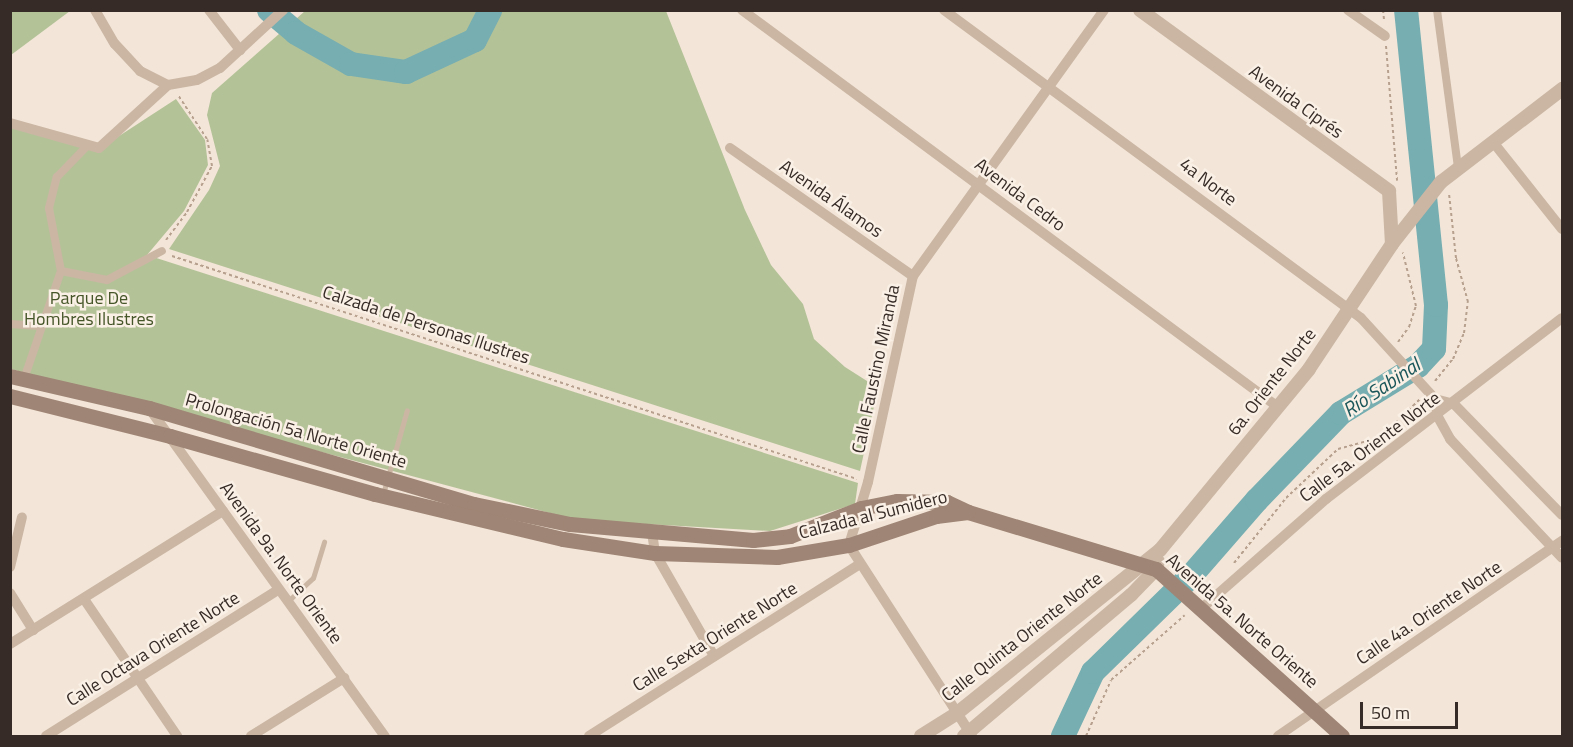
<!DOCTYPE html>
<meta charset="utf-8">
<style>
body{margin:0}
#map{position:relative;width:1573px;height:747px;overflow:hidden;background:#f3e6d8;font-family:"Titillium Web",sans-serif}
div>[style]{position:absolute}
[style*='--x']{left:calc(var(--x)*1px);top:calc(var(--y)*1px);width:calc(var(--w)*1px);rotate:calc(var(--a)*1deg)}
.green>*{inset:0;background:#b4c298}
.river>*{height:24px;margin:-12px;padding:0 12px;transform-origin:12px;border-radius:12px;background:#76aeb1}
.path>*{height:2px;margin-top:-1px;transform-origin:0;background:repeating-linear-gradient(90deg,#b7a08e 0 3px,transparent 0 6px)}
.service>*{height:5px;margin:-2.5px;padding:0 2.5px;transform-origin:2.5px;border-radius:2.5px;background:#cbb6a4}
.pedestrian>*{height:8px;margin:-4px;padding:0 4px;transform-origin:4px;border-radius:4px;background:#cbb6a4}
.minor>*{height:10px;margin:-5px;padding:0 5px;transform-origin:5px;border-radius:5px;background:#cbb6a4}
.tertiary>*{height:14px;margin:-7px;padding:0 7px;transform-origin:7px;border-radius:7px;background:#cbb6a4}
.secondary>*{height:15px;margin:-7.5px;padding:0 7.5px;transform-origin:7.5px;border-radius:7.5px;background:#9f8575}
span{translate:-50% -50%;white-space:nowrap;text-align:center;line-height:1.15;-webkit-text-stroke:5px #faf0e5;paint-order:stroke}
.street-label{font-size:18px;color:#362b26}
.park-label{font-size:18px;color:#455528}
.water-label{font-size:20px;color:#195559;font-style:italic}
.frame{position:absolute;inset:0;border:12px solid #362b26;pointer-events:none}
.scale{position:absolute;left:1360px;top:702px;width:98px;height:27px;box-sizing:border-box;border:3px solid #362b26;border-top:0;padding-left:8px;font-size:18px;line-height:21px;white-space:nowrap;color:#362b26;-webkit-text-stroke:4px #faf0e5;paint-order:stroke}
</style>
<div id="map">
<div class="green">
<div style="clip-path:polygon(11px 10px,70px 10px,70px 11px,11px 55px)"></div>
<div style="clip-path:polygon(305px 11px,666px 11px,745px 210px,771px 265px,803px 304px,814px 339px,845px 367px,878px 388px,860px 471px,169px 249px,209px 190px,220px 166px,207px 115px,212px 93px)"></div>
<div style="clip-path:polygon(176px 99px,205px 140px,208px 165px,184px 211px,147px 255px,858px 483px,855px 504px,770px 531px,576px 520px,11px 369px,10px 126px,96px 151px)"></div>
</div>
<div class="river">
<div style="--x:269;--y:10;--w:35;--a:40"></div>
<div style="--x:296;--y:33;--w:63;--a:29.4"></div>
<div style="--x:351;--y:64;--w:56;--a:8.3"></div>
<div style="--x:406;--y:72;--w:76;--a:-24.9"></div>
<div style="--x:475;--y:40;--w:34;--a:-63"></div>
<div style="--x:1063;--y:736;--w:71;--a:-64.9"></div>
<div style="--x:1093;--y:672;--w:136;--a:-44.4"></div>
<div style="--x:1190;--y:577;--w:102;--a:-49"></div>
<div style="--x:1257;--y:500;--w:121;--a:-46"></div>
<div style="--x:1341;--y:413;--w:90;--a:-31.4"></div>
<div style="--x:1418;--y:366;--w:23;--a:-47"></div>
<div style="--x:1434;--y:349;--w:44;--a:-87.4"></div>
<div style="--x:1436;--y:305;--w:297;--a:-95.8"></div>
</div>
<div class="path">
<div style="--x:1383;--y:10;--w:10;--a:84"></div>
<div style="--x:1386;--y:46;--w:135;--a:85.3"></div>
<div style="--x:166;--y:240;--w:35;--a:-53"></div>
<div style="--x:187;--y:212;--w:52;--a:-61.5"></div>
<div style="--x:212;--y:166;--w:27;--a:-100"></div>
<div style="--x:207;--y:139;--w:53;--a:-123.4"></div>
<div style="--x:172;--y:256;--w:720;--a:18.03"></div>
<div style="--x:1398;--y:342;--w:19;--a:-54"></div>
<div style="--x:1409;--y:327;--w:22;--a:-72"></div>
<div style="--x:1416;--y:306;--w:55;--a:-103.8"></div>
<div style="--x:1435;--y:381;--w:28;--a:-51"></div>
<div style="--x:1453;--y:359;--w:28;--a:-67"></div>
<div style="--x:1464;--y:333;--w:31;--a:-83"></div>
<div style="--x:1468;--y:302;--w:46;--a:-105.3"></div>
<div style="--x:1456;--y:258;--w:64;--a:-96.2"></div>
<div style="--x:1387;--y:431;--w:46;--a:-44.1"></div>
<div style="--x:1234;--y:563;--w:83;--a:-51.3"></div>
<div style="--x:1286;--y:498;--w:71;--a:-43.3"></div>
<div style="--x:1338;--y:449;--w:41;--a:-15.4"></div>
<div style="--x:1378;--y:438;--w:26;--a:-29"></div>
<div style="--x:1086;--y:736;--w:61;--a:-65.9"></div>
<div style="--x:1111;--y:680;--w:98;--a:-41.3"></div>
</div>
<div class="service">
<div style="--x:383;--y:494;--w:87;--a:-74.1"></div>
<div style="--x:287;--y:602;--w:35;--a:-43"></div>
<div style="--x:313;--y:578;--w:38;--a:-73"></div>
</div>
<div class="pedestrian">
<div style="--x:1437;--y:10;--w:159;--a:82.4"></div>
<div style="--x:61;--y:271;--w:64;--a:-100.8"></div>
<div style="--x:49;--y:208;--w:32;--a:-76"></div>
<div style="--x:57;--y:177;--w:45;--a:-45.9"></div>
<div style="--x:10;--y:324;--w:32;--a:4"></div>
<div style="--x:24;--y:379;--w:114;--a:-71.1"></div>
<div style="--x:61;--y:271;--w:47;--a:11.1"></div>
<div style="--x:107;--y:280;--w:62;--a:-27.8"></div>
</div>
<div class="minor">
<div style="--x:95;--y:10;--w:39;--a:60"></div>
<div style="--x:115;--y:44;--w:37;--a:47"></div>
<div style="--x:140;--y:71;--w:31;--a:27"></div>
<div style="--x:209;--y:10;--w:51;--a:52.2"></div>
<div style="--x:742;--y:10;--w:667;--a:36.53"></div>
<div style="--x:944;--y:10;--w:518;--a:36.45"></div>
<div style="--x:1361;--y:318;--w:110;--a:47.6"></div>
<div style="--x:1435;--y:399;--w:18;--a:81"></div>
<div style="--x:1438;--y:417;--w:25;--a:61"></div>
<div style="--x:1450;--y:439;--w:163;--a:46.7"></div>
<div style="--x:1348;--y:10;--w:45;--a:35.1"></div>
<div style="--x:168;--y:85;--w:29;--a:-10"></div>
<div style="--x:197;--y:80;--w:26;--a:-28"></div>
<div style="--x:220;--y:68;--w:86;--a:-42.6"></div>
<div style="--x:10;--y:123;--w:92;--a:15.7"></div>
<div style="--x:99;--y:148;--w:93;--a:-42.4"></div>
<div style="--x:1493;--y:142;--w:111;--a:51.6"></div>
<div style="--x:730;--y:148;--w:223;--a:35"></div>
<div style="--x:1435;--y:399;--w:20;--a:15"></div>
<div style="--x:1454;--y:404;--w:155;--a:45.8"></div>
<div style="--x:149;--y:408;--w:404;--a:54.3"></div>
<div style="--x:652;--y:532;--w:21;--a:82"></div>
<div style="--x:655;--y:553;--w:119;--a:60.2"></div>
<div style="--x:10;--y:567;--w:51;--a:-76.5"></div>
<div style="--x:10;--y:593;--w:44;--a:58.1"></div>
<div style="--x:84;--y:599;--w:166;--a:55.8"></div>
<div style="--x:1202;--y:608;--w:165;--a:-41.3"></div>
<div style="--x:1326;--y:499;--w:297;--a:-37.5"></div>
<div style="--x:10;--y:644;--w:251;--a:-32"></div>
<div style="--x:46;--y:736;--w:274;--a:-32.2"></div>
<div style="--x:251;--y:736;--w:110;--a:-31.9"></div>
<div style="--x:589;--y:736;--w:319;--a:-32.4"></div>
<div style="--x:972;--y:736;--w:227;--a:-122.8"></div>
<div style="--x:849;--y:545;--w:66;--a:-73.2"></div>
<div style="--x:868;--y:482;--w:211;--a:-77.7"></div>
<div style="--x:913;--y:276;--w:327;--a:-54.3"></div>
<div style="--x:1278;--y:736;--w:345;--a:-34.5"></div>
</div>
<div class="tertiary">
<div style="--x:1140;--y:10;--w:308;--a:36"></div>
<div style="--x:1389;--y:191;--w:53;--a:86.8"></div>
<div style="--x:921;--y:736;--w:41;--a:-32.2"></div>
<div style="--x:956;--y:714;--w:262;--a:-38.8"></div>
<div style="--x:1160;--y:550;--w:234;--a:-50.5"></div>
<div style="--x:1309;--y:369;--w:150;--a:-56.4"></div>
<div style="--x:1392;--y:244;--w:79;--a:-51.7"></div>
<div style="--x:1441;--y:182;--w:153;--a:-37.5"></div>
<div style="--x:964;--y:736;--w:219;--a:-40.2"></div>
<div style="--x:1131;--y:595;--w:36;--a:-46"></div>
<div style="--x:1156;--y:569;--w:8;--a:-76"></div>
</div>
<div class="secondary">
<div style="--x:10;--y:376;--w:143;--a:13"></div>
<div style="--x:149;--y:408;--w:339;--a:16.5"></div>
<div style="--x:474;--y:504;--w:98;--a:11.8"></div>
<div style="--x:570;--y:524;--w:184;--a:5"></div>
<div style="--x:753;--y:540;--w:37;--a:-6"></div>
<div style="--x:790;--y:536;--w:76;--a:-21.5"></div>
<div style="--x:861;--y:508;--w:37;--a:-11"></div>
<div style="--x:897;--y:501;--w:50;--a:1.1"></div>
<div style="--x:947;--y:502;--w:23;--a:25"></div>
<div style="--x:968;--y:512;--w:196;--a:16.9"></div>
<div style="--x:1156;--y:569;--w:250;--a:41.9"></div>
<div style="--x:10;--y:396;--w:165;--a:14"></div>
<div style="--x:170;--y:436;--w:213;--a:15.8"></div>
<div style="--x:375;--y:494;--w:193;--a:13.5"></div>
<div style="--x:563;--y:539;--w:93;--a:8.7"></div>
<div style="--x:655;--y:553;--w:122;--a:1.9"></div>
<div style="--x:777;--y:557;--w:73;--a:-9.5"></div>
<div style="--x:849;--y:545;--w:92;--a:-18.4"></div>
<div style="--x:936;--y:516;--w:32;--a:-7"></div>
</div>
<div class="street-label">
<span style="left:1296px;top:102px;rotate:36deg">Avenida Ciprés</span>
<span style="left:1208px;top:182px;rotate:37deg">4a Norte</span>
<span style="left:1020px;top:195px;rotate:37deg">Avenida Cedro</span>
<span style="left:831px;top:199px;rotate:35deg">Avenida Álamos</span>
<span style="left:426px;top:325px;rotate:18deg">Calzada de Personas Ilustres</span>
<span style="left:876px;top:369px;rotate:-78deg">Calle Faustino Miranda</span>
<span style="left:1272px;top:382px;rotate:-52deg">6a. Oriente Norte</span>
<span style="left:296px;top:431px;rotate:16deg">Prolongación 5a Norte Oriente</span>
<span style="left:1370px;top:447px;rotate:-37deg">Calle 5a. Oriente Norte</span>
<span style="left:873px;top:515px;rotate:-14deg">Calzada al Sumidero</span>
<span style="left:281px;top:563px;rotate:54deg">Avenida 9a. Norte Oriente</span>
<span style="left:1429px;top:613px;rotate:-34deg">Calle 4a. Oriente Norte</span>
<span style="left:1242px;top:621px;rotate:41deg">Avenida 5a. Norte Oriente</span>
<span style="left:715px;top:637px;rotate:-32deg">Calle Sexta Oriente Norte</span>
<span style="left:1022px;top:637px;rotate:-38deg">Calle Quinta Oriente Norte</span>
<span style="left:153px;top:649px;rotate:-32deg">Calle Octava Oriente Norte</span>
</div>
<div class="park-label">
<span style="left:89px;top:309px">Parque De<br>Hombres Ilustres</span>
</div>
<div class="water-label">
<span style="left:1381px;top:387px;rotate:-34deg">Río Sabinal</span>
</div>
<div class="frame"></div>
<div class="scale">50 m</div>
</div>
